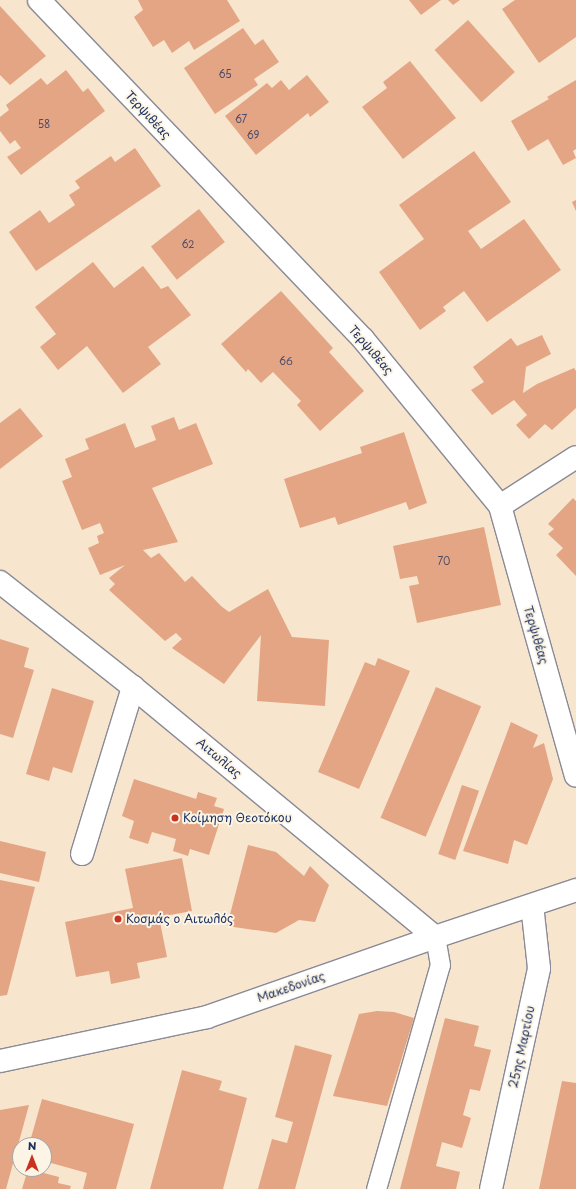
<!DOCTYPE html>
<meta charset="utf-8">
<style>
body{margin:0}
#map{position:relative;width:576px;height:1189px;overflow:hidden;background:#f7e5cd;font-family:"Playpen Sans",sans-serif}
div>[style]{position:absolute}
[style*='--x']{left:calc(var(--x)*1px);top:calc(var(--y)*1px);width:calc(var(--w)*1px);rotate:calc(var(--a)*1deg)}
.building>*{inset:0;background:#e4a584;transform-origin:0 0}
.roads{filter:drop-shadow(1px 0 #898a96) drop-shadow(-1px 0 #898a96) drop-shadow(0 1px #898a96) drop-shadow(0 -1px #898a96)}
.lane>*{height:19px;margin:-9.5px;padding:0 9.5px;transform-origin:9.5px;border-radius:9.5px;background:#fff}
.street>*{height:22px;margin:-11px;padding:0 11px;transform-origin:11px;border-radius:11px;background:#fff}
.secondary>*{height:22px;margin:-11px;padding:0 11px;transform-origin:11px;border-radius:11px;background:#fff}
.dots>*{width:11px;height:11px;translate:-50% -50%;box-sizing:border-box;border:2px solid #fcf5e5;border-radius:50%}
span{translate:-50% -50%;white-space:nowrap;text-align:center;line-height:1.15;-webkit-text-stroke:4px #fcf5e5;paint-order:stroke}
.number-label{font-size:10px;color:#4d4c68}
.number-label span{-webkit-text-stroke-width:0}
.street-label{font-size:12px;color:#1b2f5e}
.poi-label{font-size:12px;color:#1b2f5e}
.left{translate:0 -50%;text-align:left}
.north{position:absolute;left:12px;top:1137px;width:40px;height:40px;box-sizing:border-box;background:#fcf5e5;border:1px solid #a2a6af;border-radius:50%;rotate:0deg;font-size:11px;font-weight:700;line-height:16px;text-align:center;color:#1b2f5e}
.north::after{content:'';display:block;margin:auto;width:14px;height:18px;background:#c8321e;clip-path:polygon(50% 0,100% 100%,50% 72%,0 100%)}
</style>
<div id="map">
<div class="building">
<div style="clip-path:polygon(138px 0,227px 0,240px 21px,194px 50px,189px 41px,172px 53px,164px 40px,153px 47px,134px 17px,143px 10px)"></div>
<div style="clip-path:polygon(409px 0,441px 0,421px 15px)"></div>
<div style="clip-path:polygon(448px 0,460px 0,453px 5px)"></div>
<div style="clip-path:polygon(515px 0,576px 0,576px 37px,539px 63px,502px 9px)"></div>
<div style="clip-path:polygon(0 6px,46px 56px,10px 85px,0 75px)"></div>
<div style="left:468px;top:20px;width:70px;height:45px;rotate:48deg"></div>
<div style="clip-path:polygon(243px 28px,255px 45px,263px 39px,279px 62px,254px 79px,258px 85px,215px 114px,184px 68px)"></div>
<div style="clip-path:polygon(410px 61px,456px 118px,403px 159px,362px 107px,387px 88px,383px 82px)"></div>
<div style="clip-path:polygon(66px 70px,83px 92px,88px 88px,105px 111px,21px 175px,7px 157px,21px 148px,15px 140px,10px 144px,0 131px,0 117px,9px 110px,6px 105px,41px 78px,47px 85px)"></div>
<div style="clip-path:polygon(307px 75px,329px 102px,310px 117px,308px 113px,256px 155px,225px 116px,267px 83px,272px 88px,281px 80px,289px 90px)"></div>
<div style="clip-path:polygon(576px 80px,576px 149px,573px 151px,576px 158px,563px 165px,548px 139px,528px 151px,511px 121px,549px 99px,547px 97px)"></div>
<div style="clip-path:polygon(135px 148px,161px 186px,36px 271px,9px 232px,40px 210px,49px 223px,75px 205px,69px 195px,80px 188px,75px 181px,111px 156px,115px 162px)"></div>
<div style="clip-path:polygon(474px 151px,511px 202px,468px 231px,481px 249px,524px 219px,561px 270px,487px 322px,464px 291px,443px 307px,446px 311px,420px 330px,379px 272px,424px 239px,399px 205px)"></div>
<div style="clip-path:polygon(576px 200px,576px 211px,572px 202px)"></div>
<div style="left:199px;top:209px;width:42px;height:61px;rotate:52deg"></div>
<div style="clip-path:polygon(93px 262px,114px 288px,143px 266px,161px 289px,168px 286px,191px 315px,148px 347px,161px 364px,123px 393px,87px 346px,58px 370px,40px 347px,56px 334px,35px 307px)"></div>
<div style="clip-path:polygon(281px 291px,333px 348px,329px 352px,364px 391px,320px 431px,297px 405px,301px 401px,273px 372px,261px 383px,248px 369px,246px 372px,221px 344px)"></div>
<div style="clip-path:polygon(542px 335px,551px 354px,526px 367px,523px 393px,537px 384px,574px 368px,576px 371px,576px 408px,552px 430px,545px 424px,529px 439px,516px 425px,527px 415px,514px 400px,492px 415px,471px 390px,484px 382px,473px 367px,511px 338px,517px 346px)"></div>
<div style="clip-path:polygon(20px 408px,43px 436px,0 469px,0 423px)"></div>
<div style="clip-path:polygon(174px 417px,179px 430px,196px 423px,213px 464px,152px 488px,178px 542px,143px 550px,151px 558px,159px 553px,185px 582px,192px 576px,221px 606px,229px 612px,268px 589px,292px 637px,329px 640px,325px 706px,257px 701px,261px 635px,224px 684px,172px 648px,182px 639px,176px 633px,165px 641px,109px 590px,115px 584px,109px 578px,125px 565px,100px 575px,88px 548px,99px 543px,97px 536px,104px 533px,100px 523px,82px 530px,62px 481px,72px 477px,65px 459px,89px 449px,85px 439px,125px 423px,135px 448px,156px 440px,151px 426px)"></div>
<div style="clip-path:polygon(404px 432px,427px 503px,409px 510px,406px 502px,338px 525px,335px 517px,300px 528px,284px 479px,362px 453px,360px 447px)"></div>
<div style="clip-path:polygon(573px 498px,576px 501px,576px 576px,556px 555px,563px 548px,548px 534px,554px 529px,548px 524px)"></div>
<div style="clip-path:polygon(484px 527px,501px 605px,417px 623px,409px 586px,419px 584px,417px 576px,400px 579px,393px 546px)"></div>
<div style="clip-path:polygon(0 639px,29px 648px,24px 667px,34px 670px,13px 738px,0 734px)"></div>
<div style="clip-path:polygon(378px 658px,410px 671px,359px 789px,318px 772px,365px 662px,375px 666px)"></div>
<div style="left:436px;top:687px;width:49px;height:142px;rotate:23deg"></div>
<div style="clip-path:polygon(52px 688px,94px 701px,72px 773px,53px 767px,49px 781px,26px 774px)"></div>
<div style="clip-path:polygon(511px 722px,538px 735px,533px 748px,544px 743px,553px 779px,527px 845px,514px 840px,508px 864px,463px 851px)"></div>
<div style="clip-path:polygon(134px 779px,196px 799px,198px 792px,217px 798px,214px 806px,224px 809px,209px 855px,190px 849px,188px 856px,173px 851px,176px 839px,152px 832px,148px 844px,129px 838px,134px 821px,122px 816px)"></div>
<div style="left:462px;top:785px;width:18px;height:73px;rotate:19deg"></div>
<div style="clip-path:polygon(0 841px,46px 852px,39px 882px,0 873px)"></div>
<div style="clip-path:polygon(248px 845px,276px 852px,304px 876px,310px 866px,329px 885px,315px 922px,299px 920px,276px 933px,227px 926px)"></div>
<div style="clip-path:polygon(182px 858px,192px 911px,159px 917px,167px 957px,137px 963px,140px 978px,111px 984px,109px 971px,76px 977px,65px 922px,133px 908px,125px 869px)"></div>
<div style="clip-path:polygon(0 880px,35px 887px,7px 995px,0 996px)"></div>
<div style="clip-path:polygon(377px 1011px,394px 1012px,414px 1018px,387px 1106px,333px 1096px,359px 1014px)"></div>
<div style="clip-path:polygon(445px 1018px,479px 1026px,474px 1046px,491px 1050px,480px 1091px,470px 1089px,463px 1115px,471px 1118px,462px 1148px,442px 1142px,436px 1166px,460px 1172px,456px 1189px,400px 1189px)"></div>
<div style="clip-path:polygon(295px 1045px,332px 1055px,295px 1189px,258px 1189px,272px 1139px,287px 1143px,293px 1122px,275px 1117px)"></div>
<div style="clip-path:polygon(182px 1070px,222px 1081px,219px 1090px,247px 1098px,223px 1189px,150px 1189px)"></div>
<div style="clip-path:polygon(562px 1081px,576px 1083px,576px 1189px,539px 1189px)"></div>
<div style="clip-path:polygon(42px 1099px,134px 1124px,116px 1189px,83px 1189px,87px 1173px,44px 1161px,44px 1145px,29px 1145px)"></div>
<div style="clip-path:polygon(29px 1105px,6px 1189px,0 1189px,0 1110px)"></div>
<div style="clip-path:polygon(28px 1169px,59px 1177px,58px 1183px,71px 1186px,70px 1189px,22px 1189px)"></div>
</div>
<div class="roads">
<div class="lane">
<div style="--x:376;--y:1189;--w:233;--a:-74.1"></div>
<div style="--x:440;--y:965;--w:28;--a:-100"></div>
</div>
<div class="street">
<div style="--x:39;--y:0;--w:469;--a:46.3"></div>
<div style="--x:363;--y:339;--w:216;--a:50.6"></div>
<div style="--x:500;--y:506;--w:280;--a:74.3"></div>
<div style="--x:500;--y:506;--w:90;--a:-32.8"></div>
<div style="--x:0;--y:582;--w:169;--a:38.3"></div>
<div style="--x:133;--y:687;--w:392;--a:39.6"></div>
<div style="--x:82;--y:854;--w:175;--a:-73"></div>
<div style="--x:491;--y:1189;--w:226;--a:-77.7"></div>
<div style="--x:539;--y:968;--w:63;--a:-96.3"></div>
</div>
<div class="secondary">
<div style="--x:0;--y:1061;--w:212;--a:-12"></div>
<div style="--x:207;--y:1017;--w:242;--a:-19.3"></div>
<div style="--x:435;--y:937;--w:149;--a:-18.4"></div>
</div>
</div>
<div class="dots">
<div style="left:175px;top:818px;background:#c8321e"></div>
<div style="left:118px;top:919px;background:#c8321e"></div>
</div>
<div class="number-label">
<span style="left:225px;top:74px">65</span>
<span style="left:241px;top:119px">67</span>
<span style="left:44px;top:124px">58</span>
<span style="left:253px;top:135px">69</span>
<span style="left:188px;top:244px">62</span>
<span style="left:286px;top:361px">66</span>
<span style="left:444px;top:561px">70</span>
</div>
<div class="street-label">
<span style="left:148px;top:115px;rotate:47deg">Τερψιθέας</span>
<span style="left:371px;top:350px;rotate:49deg">Τερψιθέας</span>
<span style="left:536px;top:635px;rotate:74deg">Τερψιθέας</span>
<span style="left:219px;top:758px;rotate:40deg">Αιτωλίας</span>
<span style="left:291px;top:987px;rotate:-19deg">Μακεδονίας</span>
<span style="left:522px;top:1047px;rotate:-78deg">25ης Μαρτίου</span>
</div>
<div class="poi-label">
<span class="left" style="left:183px;top:818px">Κοίμηση Θεοτόκου</span>
<span class="left" style="left:126px;top:919px">Κοσμάς ο Αιτωλός</span>
</div>
<div class="north">N</div>
</div>
